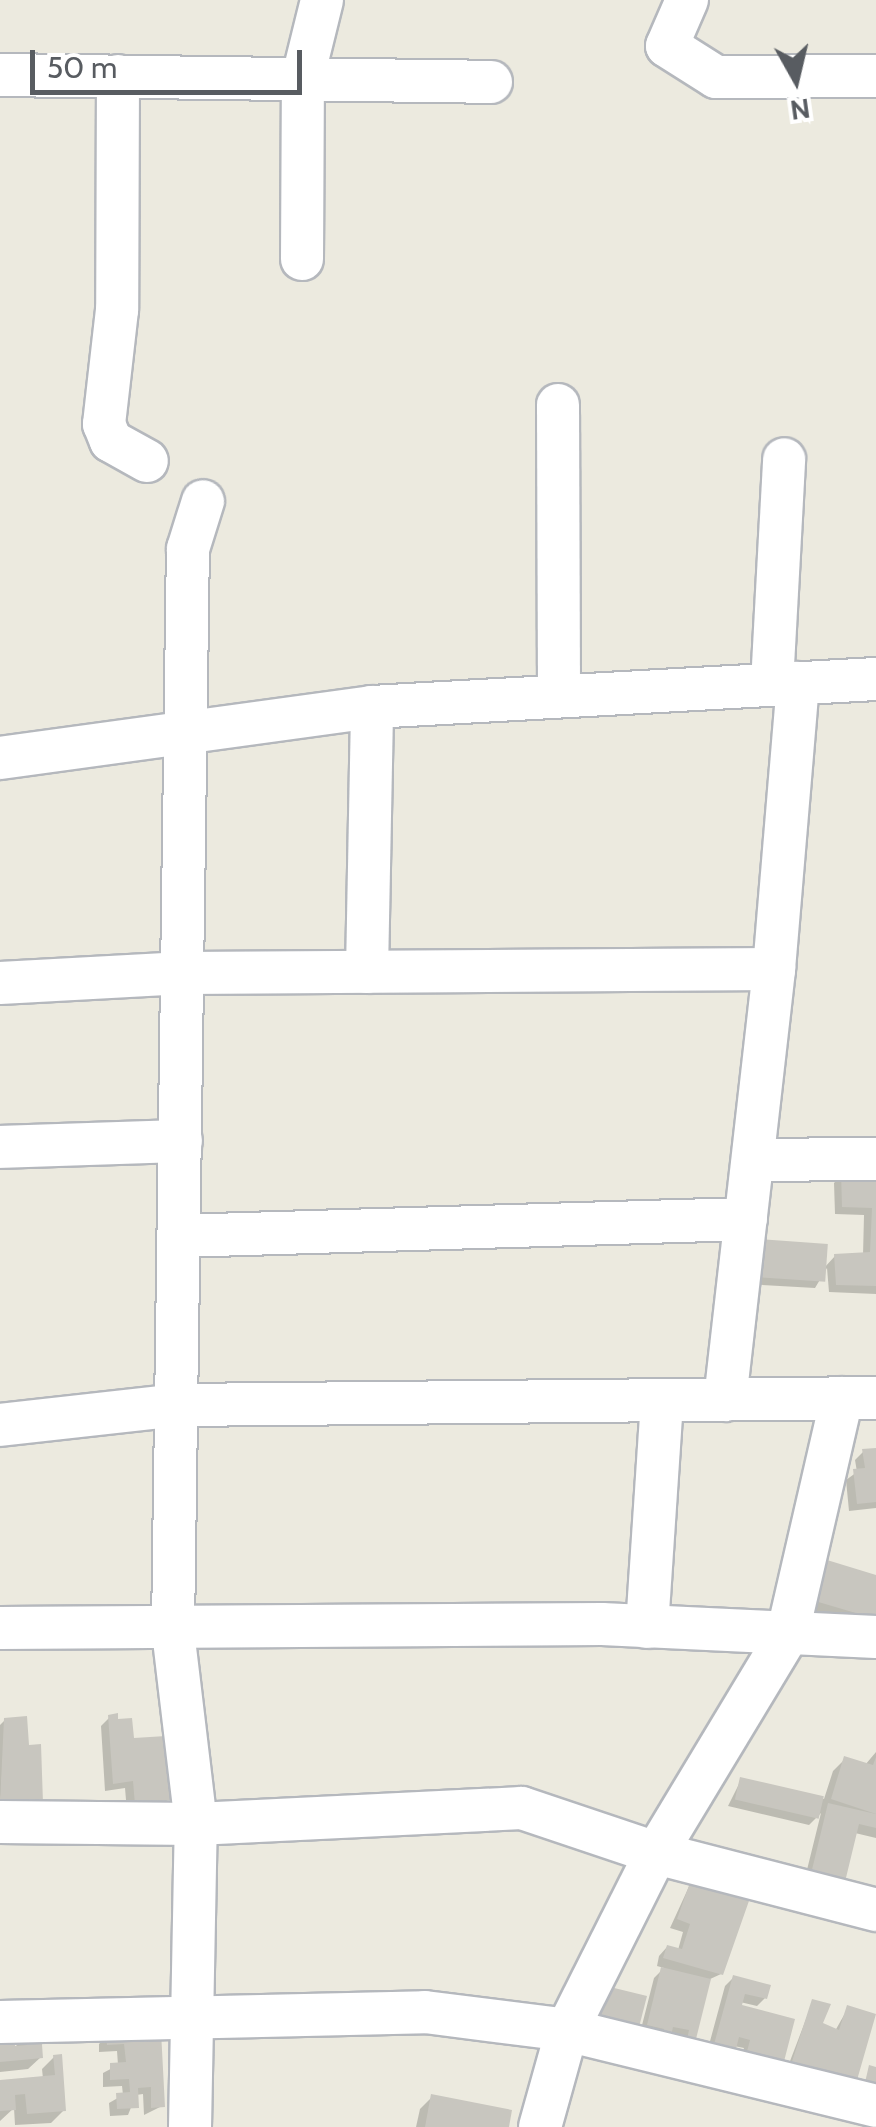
<!DOCTYPE html>
<style>
body{margin:0}
#map{position:relative;width:876px;height:2127px;overflow:hidden;background:#eceadf;font-family:Cabin,sans-serif}
div>[style]{position:absolute}
[style*='--x']{left:calc(var(--x)*1px);top:calc(var(--y)*1px);width:calc(var(--w)*1px);rotate:calc(var(--a)*1deg)}
.shadow>*{inset:0;background:#0003}
.building>*{inset:0;background:#c8c6bf;transform-origin:0 0}
.roads{filter:drop-shadow(2px 0 #b5b8bd) drop-shadow(-2px 0 #b5b8bd) drop-shadow(0 2px #b5b8bd) drop-shadow(0 -2px #b5b8bd)}
.minor>*{height:42px;margin:-21px;padding:0 21px;transform-origin:21px;border-radius:21px;background:#fff}
span{translate:-50% -50%;white-space:nowrap;text-align:center;line-height:1.15;-webkit-text-stroke:8px #fff;paint-order:stroke}
.north{position:absolute;left:746px;top:30px;width:100px;height:100px;-webkit-text-stroke:8px #fff;paint-order:stroke;rotate:172deg;font-size:28px;font-weight:700;line-height:40px;text-align:center;color:#585c61}
.north::after{content:'';display:block;margin:auto;width:35px;height:45px;background:#585c61;clip-path:polygon(50% 0,100% 100%,50% 72%,0 100%)}
.scale{position:absolute;left:30px;top:50px;width:272px;height:45px;box-sizing:border-box;border:5px solid #585c61;border-top:0;padding-left:12px;font-size:30px;line-height:35px;white-space:nowrap;color:#585c61;-webkit-text-stroke:8px #fff;paint-order:stroke}
</style>
<div id="map">
<div class="shadow">
<div style="clip-path:polygon(842px 1175px,876px 1176px,876px 1294px,829px 1292px,827px 1268px,815px 1288px,747px 1284px,749px 1250px,824px 1268px,835px 1256px,863px 1255px,864px 1215px,835px 1214px,834px 1183px)"></div>
<div style="clip-path:polygon(876px 1450px,876px 1508px,849px 1511px,846px 1480px,857px 1472px,855px 1460px,863px 1452px)"></div>
<div style="clip-path:polygon(827px 1563px,876px 1577px,875px 1629px,808px 1609px)"></div>
<div style="clip-path:polygon(109px 1718px,168px 1799px,160px 1808px,127px 1812px,125px 1788px,105px 1791px,101px 1726px)"></div>
<div style="clip-path:polygon(5px 1720px,0 1812px,0 1725px)"></div>
<div style="clip-path:polygon(876px 1752px,876px 1838px,855px 1833px,803px 1886px,821px 1813px,809px 1825px,728px 1806px,741px 1780px,824px 1799px,833px 1771px,845px 1759px,865px 1765px)"></div>
<div style="clip-path:polygon(692px 1880px,721px 1974px,708px 1980px,691px 2049px,640px 2033px,654px 1978px,664px 1968px,657px 1966px,659px 1956px,667px 1947px,678px 1950px,683px 1932px,670px 1928px)"></div>
<div style="clip-path:polygon(733px 1978px,765px 1998px,757px 2006px,740px 2002px,739px 2007px,792px 2021px,737px 2071px,744px 2048px,734px 2046px,703px 2067px,725px 1986px)"></div>
<div style="clip-path:polygon(813px 2001px,820px 2024px,835px 2031px,848px 2008px,850px 2093px,782px 2082px)"></div>
<div style="clip-path:polygon(0 2031px,13px 2049px,27px 2035px,41px 2057px,28px 2069px,0 2072px)"></div>
<div style="clip-path:polygon(159px 2034px,162px 2106px,144px 2115px,143px 2094px,136px 2095px,128px 2115px,110px 2116px,109px 2103px,123px 2095px,122px 2086px,103px 2087px,103px 2073px,118px 2065px,117px 2051px,99px 2052px,99px 2044px,107px 2036px)"></div>
<div style="clip-path:polygon(54px 2057px,64px 2110px,51px 2123px,15px 2125px,14px 2108px,0 2121px,0 2083px,43px 2079px,42px 2069px)"></div>
<div style="clip-path:polygon(432px 2097px,506px 2127px,416px 2127px,420px 2109px)"></div>
</div>
<div class="building">
<div style="clip-path:polygon(841px 1172px,876px 1174px,876px 1286px,836px 1285px,834px 1254px,870px 1252px,872px 1208px,842px 1207px)"></div>
<div style="left:757px;top:1239px;width:71px;height:38px;rotate:4deg"></div>
<div style="clip-path:polygon(876px 1448px,876px 1502px,857px 1504px,853px 1469px,865px 1468px,862px 1449px)"></div>
<div style="clip-path:polygon(827px 1560px,876px 1575px,876px 1619px,815px 1601px)"></div>
<div style="clip-path:polygon(118px 1713px,118px 1719px,132px 1718px,134px 1738px,166px 1736px,171px 1800px,135px 1805px,133px 1781px,113px 1784px,108px 1715px)"></div>
<div style="clip-path:polygon(27px 1716px,29px 1745px,41px 1744px,43px 1803px,0 1805px,4px 1718px)"></div>
<div style="clip-path:polygon(844px 1756px,873px 1765px,876px 1757px,876px 1814px,831px 1799px)"></div>
<div style="left:740px;top:1777px;width:86px;height:23px;rotate:13deg"></div>
<div style="clip-path:polygon(828px 1803px,876px 1814px,876px 1828px,859px 1824px,844px 1886px,810px 1878px)"></div>
<div style="clip-path:polygon(692px 1877px,750px 1898px,723px 1975px,663px 1958px,667px 1945px,682px 1949px,690px 1924px,677px 1919px)"></div>
<div style="clip-path:polygon(661px 1967px,711px 1979px,693px 2051px,685px 2049px,689px 2030px,673px 2027px,669px 2045px,660px 2043px,664px 2029px,647px 2025px)"></div>
<div style="clip-path:polygon(733px 1975px,771px 1985px,767px 1999px,745px 1994px,742px 2005px,795px 2019px,781px 2073px,744px 2063px,750px 2040px,739px 2037px,732px 2065px,710px 2059px)"></div>
<div style="clip-path:polygon(606px 1986px,647px 1996px,637px 2035px,590px 2024px)"></div>
<div style="clip-path:polygon(812px 1999px,831px 2004px,823px 2023px,839px 2030px,847px 2005px,876px 2014px,853px 2094px,788px 2074px)"></div>
<div style="clip-path:polygon(14px 2027px,15px 2046px,27px 2045px,26px 2032px,41px 2031px,43px 2058px,0 2062px,0 2028px)"></div>
<div style="clip-path:polygon(161px 2031px,165px 2107px,151px 2108px,151px 2087px,138px 2088px,139px 2108px,117px 2109px,116px 2093px,130px 2092px,129px 2079px,110px 2080px,110px 2063px,126px 2062px,124px 2044px,107px 2045px,106px 2034px)"></div>
<div style="clip-path:polygon(62px 2054px,66px 2111px,27px 2114px,25px 2094px,15px 2095px,16px 2110px,0 2111px,0 2080px,55px 2075px,53px 2055px)"></div>
<div style="clip-path:polygon(869px 2065px,876px 2067px,876px 2090px,864px 2087px)"></div>
<div style="clip-path:polygon(431px 2094px,512px 2110px,509px 2127px,425px 2127px)"></div>
</div>
<div class="roads">
<div class="minor">
<div style="--x:687;--y:0;--w:50;--a:113.5"></div>
<div style="--x:667;--y:46;--w:58;--a:32.3"></div>
<div style="--x:716;--y:77;--w:160;--a:-0.4"></div>
<div style="--x:0;--y:75;--w:491;--a:0.8"></div>
<div style="--x:118;--y:76;--w:234;--a:90.2"></div>
<div style="--x:117;--y:310;--w:115;--a:96.5"></div>
<div style="--x:104;--y:424;--w:18;--a:68"></div>
<div style="--x:111;--y:441;--w:41;--a:29.1"></div>
<div style="--x:302;--y:259;--w:182;--a:-89.7"></div>
<div style="--x:303;--y:77;--w:79;--a:-76.1"></div>
<div style="--x:558;--y:405;--w:290;--a:89.8"></div>
<div style="--x:772;--y:684;--w:225;--a:-86.9"></div>
<div style="--x:0;--y:758;--w:375;--a:-7.8"></div>
<div style="--x:372;--y:707;--w:505;--a:-3.18"></div>
<div style="--x:367;--y:972;--w:265;--a:-88.9"></div>
<div style="--x:0;--y:983;--w:184;--a:-3.1"></div>
<div style="--x:184;--y:973;--w:590;--a:-0.39"></div>
<div style="--x:774;--y:969;--w:287;--a:-85.2"></div>
<div style="--x:0;--y:1147;--w:181;--a:-1.9"></div>
<div style="--x:753;--y:1160;--w:123;--a:-0.5"></div>
<div style="--x:179;--y:1236;--w:567;--a:-1.72"></div>
<div style="--x:725;--y:1400;--w:434;--a:-83.5"></div>
<div style="--x:0;--y:1425;--w:178;--a:-6.4"></div>
<div style="--x:177;--y:1405;--w:699;--a:-0.57"></div>
<div style="--x:647;--y:1627;--w:227;--a:-86.2"></div>
<div style="--x:0;--y:1628;--w:602;--a:-0.38"></div>
<div style="--x:602;--y:1624;--w:274;--a:2.7"></div>
<div style="--x:0;--y:1822;--w:196;--a:0.6"></div>
<div style="--x:196;--y:1824;--w:326;--a:-2.8"></div>
<div style="--x:522;--y:1808;--w:141;--a:18.6"></div>
<div style="--x:656;--y:1853;--w:227;--a:14.5"></div>
<div style="--x:0;--y:2022;--w:425;--a:-1.3"></div>
<div style="--x:425;--y:2012;--w:143;--a:7.2"></div>
<div style="--x:567;--y:2030;--w:318;--a:13.8"></div>
<div style="--x:190;--y:2127;--w:303;--a:-88.9"></div>
<div style="--x:196;--y:1824;--w:195;--a:-96.8"></div>
<div style="--x:173;--y:1630;--w:1081;--a:-89.21"></div>
<div style="--x:188;--y:549;--w:50;--a:-72.6"></div>
<div style="--x:540;--y:2127;--w:101;--a:-74.4"></div>
<div style="--x:567;--y:2030;--w:198;--a:-63.3"></div>
<div style="--x:656;--y:1853;--w:253;--a:-58.9"></div>
<div style="--x:787;--y:1636;--w:244;--a:-77"></div>
</div>
</div>
<div class="north">N</div>
<div class="scale">50 m</div>
</div>
